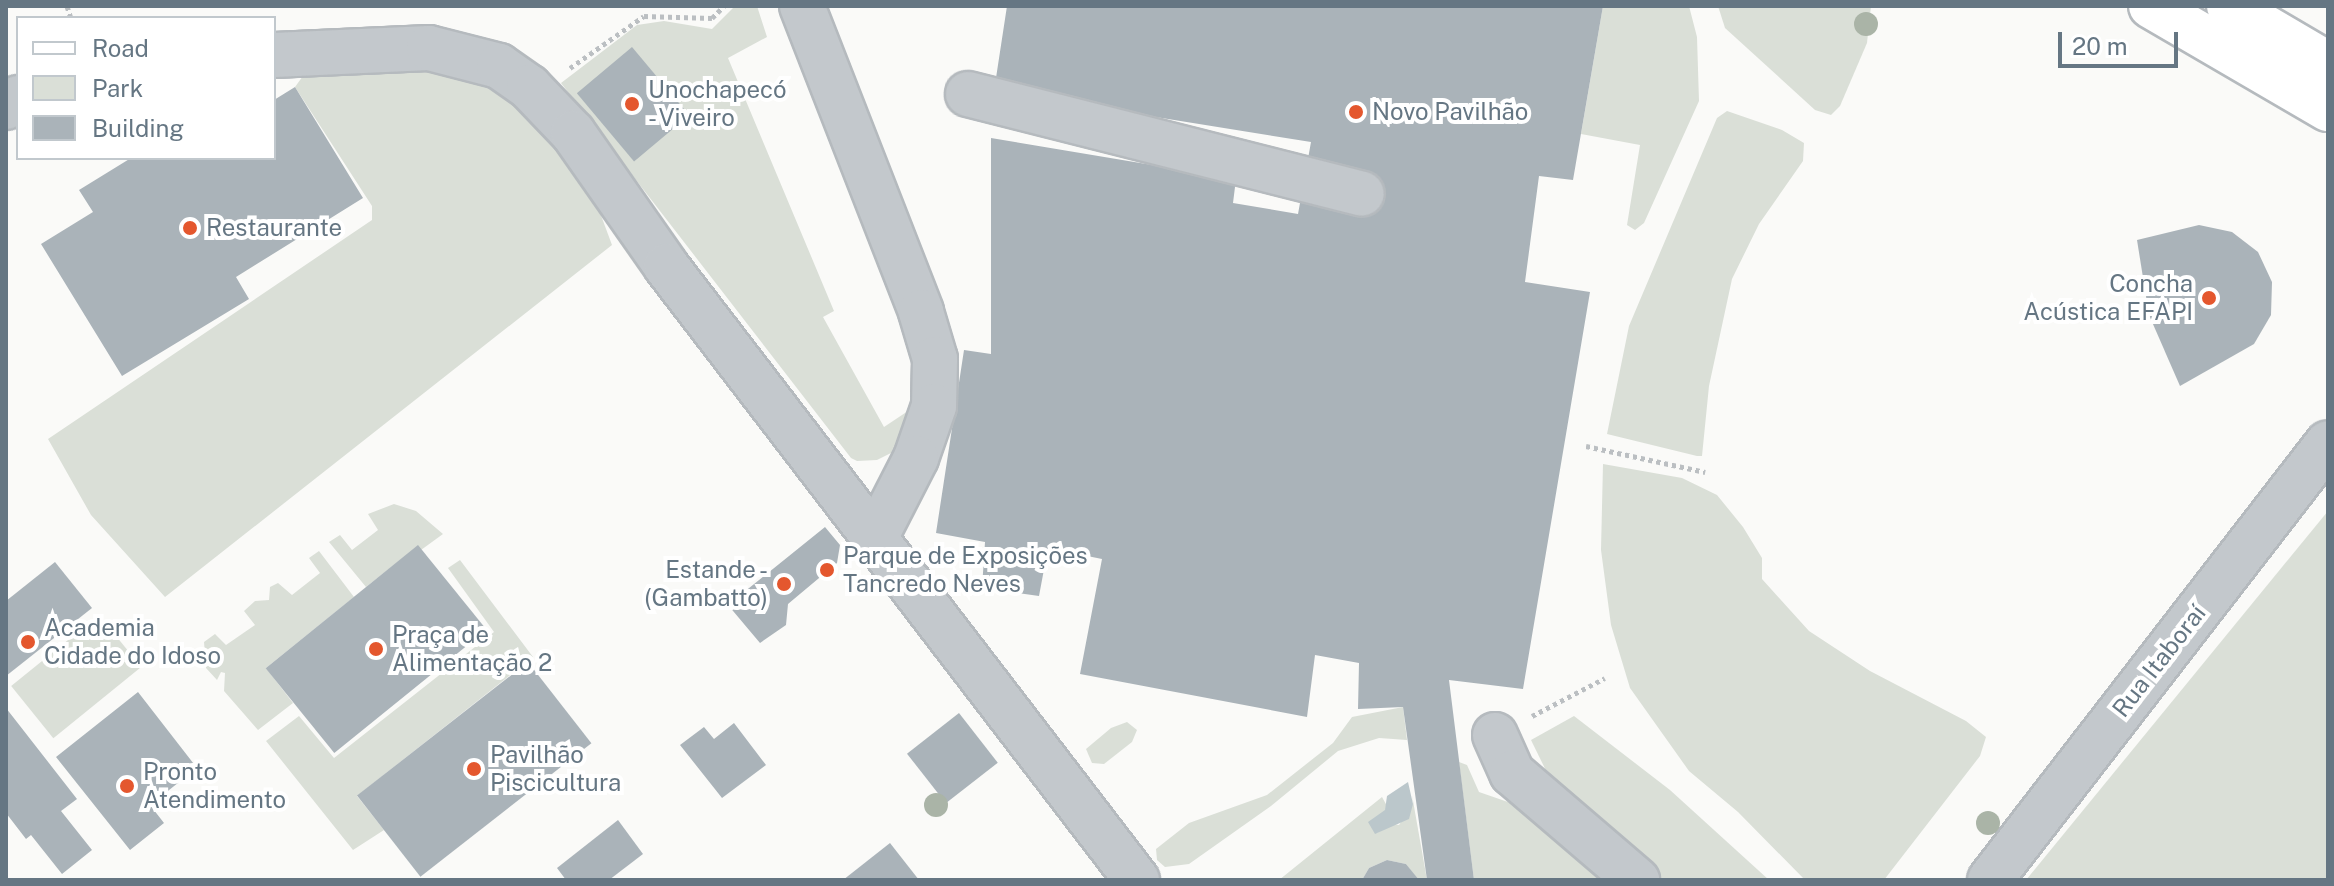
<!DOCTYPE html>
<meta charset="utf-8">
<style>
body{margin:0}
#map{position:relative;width:2334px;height:886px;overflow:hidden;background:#fafaf8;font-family:"Public Sans",sans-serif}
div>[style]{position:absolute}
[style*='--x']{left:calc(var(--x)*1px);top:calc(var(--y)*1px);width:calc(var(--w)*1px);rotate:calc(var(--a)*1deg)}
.green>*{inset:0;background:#dadfd7;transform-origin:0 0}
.water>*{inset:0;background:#bbc7cb}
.building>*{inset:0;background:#aab3b9;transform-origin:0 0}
.path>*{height:5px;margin-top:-2.5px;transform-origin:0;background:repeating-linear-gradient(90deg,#bbbfc2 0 4px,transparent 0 8px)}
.roads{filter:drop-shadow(2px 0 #b5babe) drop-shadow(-2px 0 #b5babe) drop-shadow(0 2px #b5babe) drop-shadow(0 -2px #b5babe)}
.minor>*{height:44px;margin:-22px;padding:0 22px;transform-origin:22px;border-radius:22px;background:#c3c8cc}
.major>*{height:44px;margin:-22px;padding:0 22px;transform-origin:22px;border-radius:22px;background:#fff}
.trees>*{width:24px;height:24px;margin:-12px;border-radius:50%;background:#aab4a7}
.dots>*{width:22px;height:22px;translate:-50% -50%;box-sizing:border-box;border:4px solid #fff;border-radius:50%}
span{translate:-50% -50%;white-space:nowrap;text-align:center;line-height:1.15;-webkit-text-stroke:8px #fff;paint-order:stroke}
.poi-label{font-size:24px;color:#657683}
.left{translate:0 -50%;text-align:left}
.right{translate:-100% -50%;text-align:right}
.street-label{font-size:24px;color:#657683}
.frame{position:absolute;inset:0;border:8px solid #657683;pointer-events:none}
.legend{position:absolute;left:16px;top:16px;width:260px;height:144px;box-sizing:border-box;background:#fff;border:2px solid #c1c8cd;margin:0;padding:10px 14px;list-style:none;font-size:24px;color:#657683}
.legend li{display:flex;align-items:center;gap:16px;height:40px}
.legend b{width:40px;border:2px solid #c1c8cd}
.scale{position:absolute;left:2058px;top:32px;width:120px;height:36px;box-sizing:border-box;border:4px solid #657683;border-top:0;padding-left:10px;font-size:24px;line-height:28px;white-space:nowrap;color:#657683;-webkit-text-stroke:6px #fff;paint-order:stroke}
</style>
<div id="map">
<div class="green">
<div style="clip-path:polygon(735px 6px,757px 6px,767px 37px,728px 58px,834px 311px,823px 317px,884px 427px,914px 407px,912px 423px,895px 451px,877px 460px,857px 461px,851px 458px,561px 83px,637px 25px,664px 21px,712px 29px)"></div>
<div style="clip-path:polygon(1603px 6px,1689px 6px,1697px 37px,1699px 101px,1644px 223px,1635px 230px,1627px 225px,1640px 145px,1581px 134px)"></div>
<div style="clip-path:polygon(1718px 6px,1871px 6px,1867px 43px,1840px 106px,1831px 115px,1815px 110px,1725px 28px)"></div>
<div style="clip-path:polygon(371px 67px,473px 72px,492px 83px,534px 121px,575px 168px,599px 210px,612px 245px,165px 597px,91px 515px,48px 439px,372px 220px,372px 206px,295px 87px,308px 69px)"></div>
<div style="clip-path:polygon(1727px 111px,1782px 130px,1804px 143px,1803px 161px,1759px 224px,1732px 279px,1709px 386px,1702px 456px,1697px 456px,1607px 434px,1629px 326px,1717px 118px)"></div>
<div style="clip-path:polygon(1603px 464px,1682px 478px,1717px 495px,1743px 527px,1762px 558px,1762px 579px,1809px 631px,1870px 671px,1966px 721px,1986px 737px,1980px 756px,1884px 880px,1805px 880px,1738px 812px,1689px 771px,1630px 688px,1611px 625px,1601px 550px)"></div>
<div style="clip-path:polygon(394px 504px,416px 511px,443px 534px,421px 550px,418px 546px,366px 587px,329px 542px,340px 535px,352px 550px,378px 530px,368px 514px)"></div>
<div style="clip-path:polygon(2328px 511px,2328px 880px,2026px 880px)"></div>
<div style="clip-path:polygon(319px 551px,354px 597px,266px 668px,293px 703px,258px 730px,224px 691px,225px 673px,221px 672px,217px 680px,206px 668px,204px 642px,215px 634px,226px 645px,255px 625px,244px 611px,255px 601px,269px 600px,270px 587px,278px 583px,292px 595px,320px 573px,309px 558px)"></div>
<div style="clip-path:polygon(460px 560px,533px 657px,357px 796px,384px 830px,353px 850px,266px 741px,299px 716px,334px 758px,494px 632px,448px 568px)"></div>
<div style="left:99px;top:615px;width:67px;height:113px;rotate:51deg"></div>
<div style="clip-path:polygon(1403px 707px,1407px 740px,1379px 738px,1338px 751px,1271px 806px,1189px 864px,1165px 867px,1157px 860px,1156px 849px,1189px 823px,1267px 795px,1333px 743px,1352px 717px)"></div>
<div style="clip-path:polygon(1574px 716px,1670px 790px,1769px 880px,1657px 880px,1554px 787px,1531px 740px)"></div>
<div style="clip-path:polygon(1127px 722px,1137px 730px,1132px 742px,1104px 764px,1092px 763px,1086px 749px,1111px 728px)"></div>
<div style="clip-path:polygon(1459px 762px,1467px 765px,1479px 792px,1537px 812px,1622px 880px,1474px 880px)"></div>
<div style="clip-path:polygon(1412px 795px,1427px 880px,1418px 880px,1406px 864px,1387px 860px,1369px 868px,1362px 880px,1279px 880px,1382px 797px,1387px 806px,1377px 833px,1393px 824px,1399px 825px,1413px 804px)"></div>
</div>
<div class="water">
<div style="clip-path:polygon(1408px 782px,1413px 804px,1409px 819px,1375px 834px,1368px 822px,1385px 810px,1387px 796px)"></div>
</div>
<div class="building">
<div style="clip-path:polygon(1007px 6px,1603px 6px,1573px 180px,1539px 176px,1525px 282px,1590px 292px,1523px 689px,1449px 680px,1474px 880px,1427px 880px,1403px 707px,1358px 709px,1359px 663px,1315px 655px,1307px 717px,1080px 674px,1102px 559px,1048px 548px,1039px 596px,982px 588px,985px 542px,936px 533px,964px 350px,991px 354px,991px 138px,1236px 179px,1233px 203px,1298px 214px,1311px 142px,994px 91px)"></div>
<div style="left:632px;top:47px;width:89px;height:72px;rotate:50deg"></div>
<div style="clip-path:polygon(295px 87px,363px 198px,236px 277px,249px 299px,122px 376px,41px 244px,93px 212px,79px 190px,131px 158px,274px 158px,274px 100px)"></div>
<div style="clip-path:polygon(2199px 225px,2232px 232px,2258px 252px,2272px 282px,2271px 315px,2254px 344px,2180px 386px,2149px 315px,2137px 240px)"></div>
<div style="clip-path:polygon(825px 527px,840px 545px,837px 563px,788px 604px,786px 625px,760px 643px,728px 605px)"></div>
<div style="left:418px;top:545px;width:109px;height:196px;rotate:51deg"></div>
<div style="clip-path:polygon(55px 562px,92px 608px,6px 676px,6px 601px)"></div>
<div style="left:528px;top:662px;width:103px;height:217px;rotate:52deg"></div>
<div style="clip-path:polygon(138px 692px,197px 768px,150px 805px,164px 823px,130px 850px,56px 757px)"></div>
<div style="clip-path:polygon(6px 708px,77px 799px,61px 811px,92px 850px,62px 874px,31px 835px,26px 839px,6px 813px)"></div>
<div style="left:959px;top:713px;width:63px;height:66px;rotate:52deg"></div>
<div style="clip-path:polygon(734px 723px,766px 765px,722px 798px,680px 745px,704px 727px,714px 739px)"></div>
<div style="clip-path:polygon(618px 820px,643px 854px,609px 880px,566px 880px,557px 868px)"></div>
<div style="clip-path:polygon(890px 843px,919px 880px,843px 880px)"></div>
<div style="clip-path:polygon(1387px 860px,1406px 864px,1419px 880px,1362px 880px,1369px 868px)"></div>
</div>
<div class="path">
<div style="--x:67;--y:6;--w:13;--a:72"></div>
<div style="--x:570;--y:68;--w:90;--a:-35.1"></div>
<div style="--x:644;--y:16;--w:68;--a:1.7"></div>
<div style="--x:712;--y:18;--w:17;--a:-45"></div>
<div style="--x:1586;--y:446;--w:122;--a:12.3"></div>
<div style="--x:1532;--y:716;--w:82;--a:-27.5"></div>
</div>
<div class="roads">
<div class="minor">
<div style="--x:802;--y:6;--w:328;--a:68.7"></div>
<div style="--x:921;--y:312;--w:49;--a:73.4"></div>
<div style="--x:935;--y:359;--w:47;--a:91.2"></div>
<div style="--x:934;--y:406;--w:55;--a:109.1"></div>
<div style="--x:916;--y:458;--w:88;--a:117.1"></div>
<div style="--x:274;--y:55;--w:155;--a:-2.6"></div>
<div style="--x:429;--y:48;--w:72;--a:14.4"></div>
<div style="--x:499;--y:66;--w:37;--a:35"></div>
<div style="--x:529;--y:87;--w:64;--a:46.3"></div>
<div style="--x:573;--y:133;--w:162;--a:55"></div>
<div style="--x:666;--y:266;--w:774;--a:52.51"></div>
<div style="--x:968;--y:94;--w:406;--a:14.2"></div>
<div style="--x:6;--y:107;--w:15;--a:-37"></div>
<div style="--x:1495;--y:735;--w:42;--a:65.9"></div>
<div style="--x:1512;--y:773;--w:165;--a:40.6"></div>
<div style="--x:1990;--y:880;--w:552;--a:-52.28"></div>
</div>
<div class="major">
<div style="--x:2151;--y:6;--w:205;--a:30.2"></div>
<div style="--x:2229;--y:6;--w:115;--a:30.4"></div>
</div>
</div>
<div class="trees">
<div style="left:1866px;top:24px"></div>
<div style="left:936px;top:805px"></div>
<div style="left:1988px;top:823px"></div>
</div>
<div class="dots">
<div style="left:632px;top:104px;background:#e4572e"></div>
<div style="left:1356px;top:112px;background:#e4572e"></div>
<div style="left:190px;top:228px;background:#e4572e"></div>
<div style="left:2209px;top:298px;background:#e4572e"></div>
<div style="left:827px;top:570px;background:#e4572e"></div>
<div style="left:784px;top:584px;background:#e4572e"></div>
<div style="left:28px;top:642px;background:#e4572e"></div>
<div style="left:376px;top:649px;background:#e4572e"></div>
<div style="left:474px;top:769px;background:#e4572e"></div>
<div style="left:127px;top:786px;background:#e4572e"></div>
</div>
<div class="poi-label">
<span class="left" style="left:648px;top:104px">Unochapecó<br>- Viveiro</span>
<span class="left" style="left:1372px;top:112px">Novo Pavilhão</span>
<span class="left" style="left:206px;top:228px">Restaurante</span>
<span class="right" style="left:2193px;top:298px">Concha<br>Acústica EFAPI</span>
<span class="left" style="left:843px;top:570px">Parque de Exposições<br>Tancredo Neves</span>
<span class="right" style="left:768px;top:584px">Estande -<br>(Gambatto)</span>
<span class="left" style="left:44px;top:642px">Academia<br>Cidade do Idoso</span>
<span class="left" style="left:392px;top:649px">Praça de<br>Alimentação 2</span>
<span class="left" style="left:490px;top:769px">Pavilhão<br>Piscicultura</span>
<span class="left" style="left:143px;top:786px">Pronto<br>Atendimento</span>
</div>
<div class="street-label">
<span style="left:2159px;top:661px;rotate:-52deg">Rua Itaboraí</span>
</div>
<div class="frame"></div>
<ul class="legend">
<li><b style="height:10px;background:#fff"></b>Road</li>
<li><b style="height:22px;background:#dadfd7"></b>Park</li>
<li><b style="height:22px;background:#aab3b9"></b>Building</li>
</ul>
<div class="scale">20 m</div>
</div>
